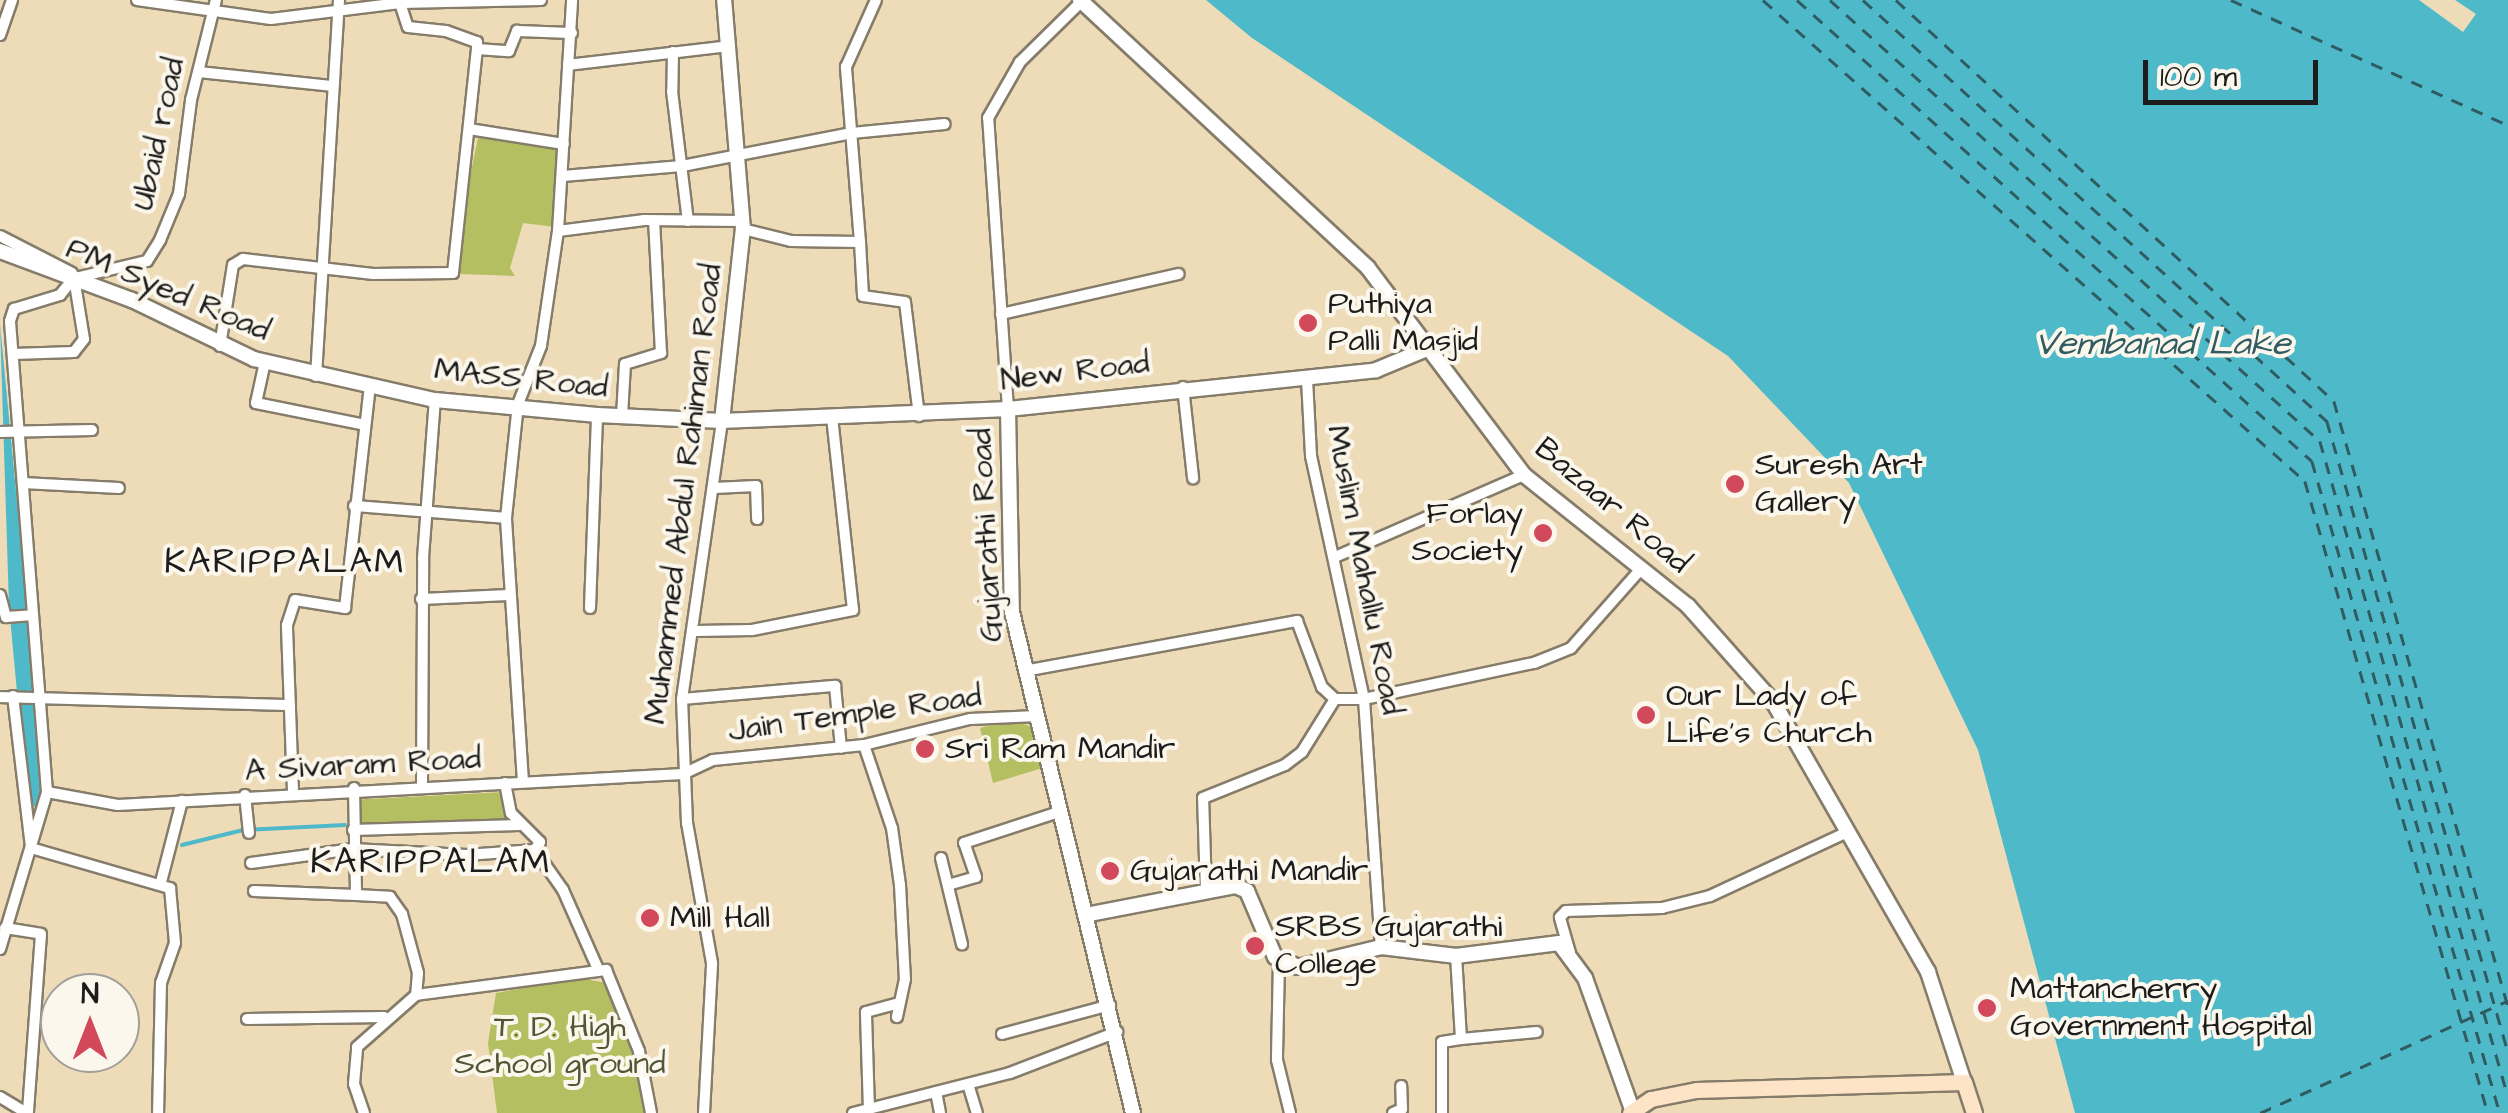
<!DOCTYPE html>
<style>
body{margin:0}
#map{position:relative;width:2508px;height:1113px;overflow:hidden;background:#eedcb9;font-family:"Architects Daughter",sans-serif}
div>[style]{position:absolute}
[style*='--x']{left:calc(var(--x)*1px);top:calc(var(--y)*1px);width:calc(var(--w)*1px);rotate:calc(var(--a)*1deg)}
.green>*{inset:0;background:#b3bf61;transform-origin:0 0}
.water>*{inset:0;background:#4db9c9}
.pier>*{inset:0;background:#eedcb9}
.stream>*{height:4px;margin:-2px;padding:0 2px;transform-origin:2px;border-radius:2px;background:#4db9c9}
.ferry>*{height:2.5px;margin-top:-1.25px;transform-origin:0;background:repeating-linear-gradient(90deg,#305b61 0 12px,transparent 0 22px)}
.roads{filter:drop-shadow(2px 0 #857c6a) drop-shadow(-2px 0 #857c6a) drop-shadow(0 2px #857c6a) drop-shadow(0 -2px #857c6a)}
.minor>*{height:10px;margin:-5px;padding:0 5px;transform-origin:5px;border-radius:5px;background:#fff}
.tertiary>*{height:14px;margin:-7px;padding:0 7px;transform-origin:7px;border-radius:7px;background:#fff}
.secondary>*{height:15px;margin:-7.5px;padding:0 7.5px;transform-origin:7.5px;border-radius:7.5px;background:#fee4c6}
.dots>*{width:28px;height:28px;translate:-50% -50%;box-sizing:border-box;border:5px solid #fbf7ec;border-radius:50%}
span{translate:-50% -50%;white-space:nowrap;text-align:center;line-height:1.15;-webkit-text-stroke:8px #fbf7ec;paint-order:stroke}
.street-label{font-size:32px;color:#1c1c1c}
.poi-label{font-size:32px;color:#1c1c1c}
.left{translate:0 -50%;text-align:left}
.right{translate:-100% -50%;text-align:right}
.park-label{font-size:32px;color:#515534}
.water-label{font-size:35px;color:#305b61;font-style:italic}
.neighbourhood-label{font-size:35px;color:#1c1c1c;letter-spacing:2.5px}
.north{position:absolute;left:40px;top:973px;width:100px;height:100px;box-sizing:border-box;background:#fbf7ec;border:2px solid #a29f99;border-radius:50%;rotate:0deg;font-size:28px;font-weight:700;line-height:40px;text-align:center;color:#1c1c1c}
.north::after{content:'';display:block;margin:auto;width:35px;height:45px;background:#d1495b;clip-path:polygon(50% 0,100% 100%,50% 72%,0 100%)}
.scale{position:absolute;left:2143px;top:60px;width:175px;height:45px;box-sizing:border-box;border:5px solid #1c1c1c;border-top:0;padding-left:12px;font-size:30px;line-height:35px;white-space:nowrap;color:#1c1c1c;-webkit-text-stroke:8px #fbf7ec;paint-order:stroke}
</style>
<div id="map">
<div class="green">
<div style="clip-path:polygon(479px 133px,561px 148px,555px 227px,523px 223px,510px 268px,515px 276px,460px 274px,464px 205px)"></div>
<div style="clip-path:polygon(1012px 720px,1032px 727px,1046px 767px,993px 783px,980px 728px)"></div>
<div style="left:504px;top:792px;width:36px;height:145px;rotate:87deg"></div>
<div style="clip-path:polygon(580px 978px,606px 983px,639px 1070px,644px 1113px,497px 1113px,488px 1043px,496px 993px)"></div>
</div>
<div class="water">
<div style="clip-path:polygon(1206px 0,2508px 0,2508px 1113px,2075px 1113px,1978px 750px,1849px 483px,1728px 356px,1252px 38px)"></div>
<div style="clip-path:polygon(0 324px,27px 606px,40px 795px,35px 807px,27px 800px,9px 606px)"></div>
</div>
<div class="pier">
<div style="clip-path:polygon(2419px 0,2455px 0,2476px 14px,2463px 32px)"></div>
</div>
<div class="stream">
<div style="--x:182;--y:845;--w:63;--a:-13.8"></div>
<div style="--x:243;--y:830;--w:102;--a:-2.8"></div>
</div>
<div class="ferry">
<div style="--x:1763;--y:0;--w:725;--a:41.59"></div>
<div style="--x:2305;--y:481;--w:658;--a:73.85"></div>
<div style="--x:1797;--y:0;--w:691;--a:41.83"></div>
<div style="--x:2312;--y:461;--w:679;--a:73.92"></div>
<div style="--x:1830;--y:0;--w:659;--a:41.99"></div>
<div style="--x:2320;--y:441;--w:681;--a:73.99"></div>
<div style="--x:1863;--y:0;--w:627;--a:42.22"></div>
<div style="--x:2327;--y:421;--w:656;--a:73.99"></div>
<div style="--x:1896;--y:0;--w:594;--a:42.47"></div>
<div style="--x:2334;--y:401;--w:630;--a:73.95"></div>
<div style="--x:2231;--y:0;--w:304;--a:24.3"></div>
<div style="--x:2260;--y:1113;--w:271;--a:-24.4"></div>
</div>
<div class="roads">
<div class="minor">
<div style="--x:137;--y:0;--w:135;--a:8.1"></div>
<div style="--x:271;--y:19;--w:130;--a:-7.1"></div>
<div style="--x:400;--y:3;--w:141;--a:-1.2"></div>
<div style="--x:400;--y:3;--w:25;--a:72"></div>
<div style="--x:408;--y:27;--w:38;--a:6"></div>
<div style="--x:446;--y:31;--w:33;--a:20"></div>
<div style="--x:477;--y:42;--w:7;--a:90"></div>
<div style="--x:0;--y:35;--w:37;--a:-71"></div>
<div style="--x:673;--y:52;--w:39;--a:91"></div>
<div style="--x:672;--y:91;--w:131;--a:83"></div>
<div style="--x:568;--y:65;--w:163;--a:-6.7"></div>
<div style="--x:199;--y:72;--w:135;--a:6"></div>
<div style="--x:469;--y:129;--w:96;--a:9"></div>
<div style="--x:563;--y:176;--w:119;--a:-4.8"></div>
<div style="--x:682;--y:166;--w:173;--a:-11"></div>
<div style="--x:852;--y:133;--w:93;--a:-5.5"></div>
<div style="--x:743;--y:229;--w:49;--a:14"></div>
<div style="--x:791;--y:241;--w:69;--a:0.8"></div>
<div style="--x:860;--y:242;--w:54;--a:86.8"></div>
<div style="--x:863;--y:296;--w:42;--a:8.1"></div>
<div style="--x:905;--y:302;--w:115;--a:83"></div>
<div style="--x:558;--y:231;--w:87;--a:-7.3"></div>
<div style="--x:644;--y:220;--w:98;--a:0.6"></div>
<div style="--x:0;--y:236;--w:81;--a:27.2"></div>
<div style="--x:860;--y:242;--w:176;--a:-94.6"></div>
<div style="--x:846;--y:67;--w:73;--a:-65.9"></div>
<div style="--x:75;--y:278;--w:74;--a:-13.3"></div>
<div style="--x:147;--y:261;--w:25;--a:-58"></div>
<div style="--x:160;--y:240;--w:50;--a:-67.6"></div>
<div style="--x:179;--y:194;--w:95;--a:-82.7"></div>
<div style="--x:191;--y:100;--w:103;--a:-76"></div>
<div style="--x:1001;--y:314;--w:182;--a:-12.7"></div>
<div style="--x:220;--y:346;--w:82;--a:-80.9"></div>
<div style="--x:233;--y:265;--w:12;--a:-31"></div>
<div style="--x:243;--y:259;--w:131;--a:6.6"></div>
<div style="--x:373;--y:274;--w:80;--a:-0.7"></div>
<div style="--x:453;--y:273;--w:225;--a:-83.9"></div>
<div style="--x:477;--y:49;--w:32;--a:4"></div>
<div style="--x:509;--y:51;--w:22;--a:-68"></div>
<div style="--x:517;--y:31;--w:55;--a:2.1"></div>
<div style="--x:13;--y:354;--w:61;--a:-1.9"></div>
<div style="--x:74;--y:352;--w:16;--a:-52"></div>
<div style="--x:84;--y:339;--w:62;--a:-99.3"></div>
<div style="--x:265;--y:362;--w:42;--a:102.4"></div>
<div style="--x:256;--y:403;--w:106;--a:11.4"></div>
<div style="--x:316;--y:376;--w:377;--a:-86.5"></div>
<div style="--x:1307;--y:379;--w:77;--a:87"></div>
<div style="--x:1311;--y:456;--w:249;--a:77.7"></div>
<div style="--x:1364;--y:699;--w:249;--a:86.1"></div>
<div style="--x:1183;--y:387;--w:92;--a:83.7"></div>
<div style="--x:1008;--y:409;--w:292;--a:-93.9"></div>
<div style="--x:988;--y:118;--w:64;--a:-60.3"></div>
<div style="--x:1020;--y:62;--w:87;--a:-44.5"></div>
<div style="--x:622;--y:416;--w:52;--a:-86.7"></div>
<div style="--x:625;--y:364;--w:38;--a:-17"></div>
<div style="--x:661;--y:353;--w:133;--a:-93"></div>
<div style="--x:0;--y:432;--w:92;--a:-1.2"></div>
<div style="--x:23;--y:483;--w:96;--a:3"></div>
<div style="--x:714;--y:488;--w:42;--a:-2.7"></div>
<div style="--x:756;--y:486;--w:33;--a:88"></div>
<div style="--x:354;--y:506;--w:152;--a:4.5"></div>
<div style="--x:1335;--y:557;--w:206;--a:-23.5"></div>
<div style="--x:0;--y:595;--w:23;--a:75"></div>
<div style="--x:6;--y:617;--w:27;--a:-4"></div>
<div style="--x:421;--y:599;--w:88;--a:-2.6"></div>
<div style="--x:590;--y:608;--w:193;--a:-87.9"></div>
<div style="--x:696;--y:631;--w:56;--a:-1"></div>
<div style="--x:752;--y:630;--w:103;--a:-11.2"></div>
<div style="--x:853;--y:610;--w:195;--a:-96.2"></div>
<div style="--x:1024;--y:671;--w:278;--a:-10.4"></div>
<div style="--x:1297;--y:621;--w:71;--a:69.3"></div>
<div style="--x:1322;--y:687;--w:18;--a:43"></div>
<div style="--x:1335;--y:699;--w:29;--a:0"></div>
<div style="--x:1364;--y:699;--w:174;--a:-12"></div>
<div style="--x:1534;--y:663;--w:40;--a:-22"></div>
<div style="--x:1571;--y:648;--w:104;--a:-48.5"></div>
<div style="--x:13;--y:696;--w:153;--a:83.2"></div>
<div style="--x:31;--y:848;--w:145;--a:16.1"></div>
<div style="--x:170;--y:888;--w:55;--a:84.8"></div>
<div style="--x:175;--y:943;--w:42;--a:109.3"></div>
<div style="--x:161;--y:983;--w:130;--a:91.3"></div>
<div style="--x:0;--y:697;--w:290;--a:1.6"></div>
<div style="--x:682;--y:699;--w:154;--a:-4.9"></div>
<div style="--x:835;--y:686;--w:62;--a:84.5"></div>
<div style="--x:864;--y:745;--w:88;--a:71.4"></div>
<div style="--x:892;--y:828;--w:58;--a:82"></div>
<div style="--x:900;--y:885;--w:94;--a:87"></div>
<div style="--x:905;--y:979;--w:39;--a:102"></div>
<div style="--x:523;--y:782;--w:265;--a:-93.7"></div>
<div style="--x:506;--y:518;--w:115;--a:-84"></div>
<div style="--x:518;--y:404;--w:62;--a:-68.4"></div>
<div style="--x:541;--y:346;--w:116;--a:-81.6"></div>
<div style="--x:558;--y:231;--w:231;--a:-86.5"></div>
<div style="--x:505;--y:783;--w:31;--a:79"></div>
<div style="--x:511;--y:813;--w:41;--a:45"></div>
<div style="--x:540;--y:842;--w:9;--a:122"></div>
<div style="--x:422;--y:786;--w:228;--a:-89.7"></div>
<div style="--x:423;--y:558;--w:158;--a:-85.7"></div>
<div style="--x:354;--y:788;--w:107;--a:88.9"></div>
<div style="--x:356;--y:895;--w:34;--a:3"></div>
<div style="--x:390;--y:897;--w:21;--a:55"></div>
<div style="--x:402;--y:914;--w:61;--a:74.8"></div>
<div style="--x:418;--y:973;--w:22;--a:95"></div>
<div style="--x:293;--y:791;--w:166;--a:-92.1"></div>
<div style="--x:287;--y:625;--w:26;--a:-72"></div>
<div style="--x:295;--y:600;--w:51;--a:9.1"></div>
<div style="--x:345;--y:608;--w:224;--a:-83.6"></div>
<div style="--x:47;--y:792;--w:72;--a:10.4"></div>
<div style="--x:118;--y:805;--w:566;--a:-3.14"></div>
<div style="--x:683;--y:774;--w:33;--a:-25"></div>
<div style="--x:713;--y:760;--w:152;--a:-5.7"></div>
<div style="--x:864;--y:745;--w:109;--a:-13.8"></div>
<div style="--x:970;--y:719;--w:67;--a:-2.6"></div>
<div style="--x:245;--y:795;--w:38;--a:84"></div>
<div style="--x:353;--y:830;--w:166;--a:-1.7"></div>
<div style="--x:941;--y:858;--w:89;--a:76.3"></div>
<div style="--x:251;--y:863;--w:103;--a:-7.8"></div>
<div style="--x:353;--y:849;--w:113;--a:3"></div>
<div style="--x:466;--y:855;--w:69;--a:-4.1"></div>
<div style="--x:535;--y:850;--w:49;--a:55"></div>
<div style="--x:563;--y:890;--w:86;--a:66.1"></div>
<div style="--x:161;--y:882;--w:84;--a:-75.5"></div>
<div style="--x:948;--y:885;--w:29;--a:-16"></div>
<div style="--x:976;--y:877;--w:36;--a:-109"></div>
<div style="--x:964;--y:843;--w:103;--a:-18.1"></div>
<div style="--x:254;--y:891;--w:102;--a:2.2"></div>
<div style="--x:1206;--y:891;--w:93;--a:-91.8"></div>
<div style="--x:1203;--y:798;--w:88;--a:-21.9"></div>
<div style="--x:1285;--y:765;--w:21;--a:-37"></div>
<div style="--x:1302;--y:752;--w:62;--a:-58.1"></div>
<div style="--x:5;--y:928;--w:36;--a:9"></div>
<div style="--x:41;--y:934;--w:179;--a:94.2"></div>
<div style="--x:0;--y:949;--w:164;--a:-73.3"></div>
<div style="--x:47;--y:792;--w:472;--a:-94.5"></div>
<div style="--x:10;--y:321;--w:13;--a:-72"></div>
<div style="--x:14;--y:309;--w:48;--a:-16.9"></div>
<div style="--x:60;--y:295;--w:22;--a:-51"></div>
<div style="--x:1570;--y:953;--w:37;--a:-106"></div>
<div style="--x:1560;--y:917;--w:8;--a:-45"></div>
<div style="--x:1566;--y:911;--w:96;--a:-1.8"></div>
<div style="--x:1662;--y:908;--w:49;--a:-14"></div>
<div style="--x:1710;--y:896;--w:149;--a:-25"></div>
<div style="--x:1279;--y:961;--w:99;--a:91.2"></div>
<div style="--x:1277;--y:1060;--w:55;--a:76.2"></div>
<div style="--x:416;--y:995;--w:192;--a:-7.5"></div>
<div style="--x:606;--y:970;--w:87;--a:67.8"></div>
<div style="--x:639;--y:1051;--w:63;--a:79"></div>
<div style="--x:247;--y:1019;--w:137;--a:-0.8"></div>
<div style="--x:1002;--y:1034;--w:112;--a:-15"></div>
<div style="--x:1461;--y:1039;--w:76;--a:-5.3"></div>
<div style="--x:968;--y:1084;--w:30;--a:73"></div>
<div style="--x:936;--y:1092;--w:21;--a:79"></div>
<div style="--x:0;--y:1097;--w:31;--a:31"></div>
<div style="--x:869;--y:1110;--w:98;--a:-91.8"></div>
<div style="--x:866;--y:1012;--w:34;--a:-15"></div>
<div style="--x:364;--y:1113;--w:31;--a:-109"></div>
<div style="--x:354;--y:1084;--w:37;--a:-85"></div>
<div style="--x:357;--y:1047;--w:79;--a:-41.4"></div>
<div style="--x:704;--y:1113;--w:150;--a:-86.9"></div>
<div style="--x:712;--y:963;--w:142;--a:-100.1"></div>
<div style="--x:687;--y:823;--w:124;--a:-92.3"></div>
<div style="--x:682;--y:699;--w:281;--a:-81.8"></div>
<div style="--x:853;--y:1113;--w:162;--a:-14.3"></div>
<div style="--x:1010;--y:1073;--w:115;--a:-21"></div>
<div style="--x:1393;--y:1113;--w:10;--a:-24"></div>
<div style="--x:1402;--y:1109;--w:23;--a:-92"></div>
<div style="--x:1442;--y:1113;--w:71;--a:-90"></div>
<div style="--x:1442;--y:1042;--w:19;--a:-9"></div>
<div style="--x:1461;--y:1039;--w:83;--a:-93.4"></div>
</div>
<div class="tertiary">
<div style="--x:1080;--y:0;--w:393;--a:42.9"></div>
<div style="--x:1368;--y:268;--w:259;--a:53"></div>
<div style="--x:1524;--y:475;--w:210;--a:38.6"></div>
<div style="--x:1688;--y:606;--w:130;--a:48.4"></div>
<div style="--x:1774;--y:703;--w:310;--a:60.2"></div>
<div style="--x:1928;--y:972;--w:116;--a:71.9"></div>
<div style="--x:0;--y:251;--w:141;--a:20.4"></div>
<div style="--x:132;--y:300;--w:136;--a:25.8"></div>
<div style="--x:254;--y:359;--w:186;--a:12.8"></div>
<div style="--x:435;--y:400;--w:163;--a:5.3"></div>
<div style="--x:597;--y:415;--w:125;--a:2.7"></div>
<div style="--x:722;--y:421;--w:286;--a:-2.4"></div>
<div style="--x:1008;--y:409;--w:370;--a:-6"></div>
<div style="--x:1376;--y:370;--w:57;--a:-22.5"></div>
<div style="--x:1008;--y:409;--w:203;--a:88.9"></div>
<div style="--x:1012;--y:612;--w:515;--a:76.42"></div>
<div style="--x:722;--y:421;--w:193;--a:-83.8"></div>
<div style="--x:743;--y:229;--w:230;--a:-94.7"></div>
<div style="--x:1085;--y:915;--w:154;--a:-10.9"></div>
<div style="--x:1236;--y:886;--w:12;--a:24"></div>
<div style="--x:1247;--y:891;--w:72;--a:67"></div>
<div style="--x:1275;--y:957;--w:25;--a:23"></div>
<div style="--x:1298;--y:967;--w:85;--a:-13.5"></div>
<div style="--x:1381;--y:947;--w:76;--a:6.8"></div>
<div style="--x:1456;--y:956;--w:104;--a:-7.2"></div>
<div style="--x:1559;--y:943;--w:44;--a:53.4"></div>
<div style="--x:1585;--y:978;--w:139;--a:70.3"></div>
</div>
<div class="secondary">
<div style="--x:1630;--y:1113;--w:25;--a:-34"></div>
<div style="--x:1651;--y:1099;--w:46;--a:-11.3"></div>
<div style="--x:1696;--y:1090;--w:268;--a:-1.7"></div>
<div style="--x:1964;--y:1082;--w:33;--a:72"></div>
</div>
</div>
<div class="dots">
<div style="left:1308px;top:323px;background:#d1495b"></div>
<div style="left:1735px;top:484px;background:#d1495b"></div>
<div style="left:1543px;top:533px;background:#d1495b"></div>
<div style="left:1646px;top:715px;background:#d1495b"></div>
<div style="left:925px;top:749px;background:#d1495b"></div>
<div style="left:1110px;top:871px;background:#d1495b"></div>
<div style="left:650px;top:918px;background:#d1495b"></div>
<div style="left:1255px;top:946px;background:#d1495b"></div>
<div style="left:1987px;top:1008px;background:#d1495b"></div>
</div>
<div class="street-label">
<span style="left:159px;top:134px;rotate:-78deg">Ubaid road</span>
<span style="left:168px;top:290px;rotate:23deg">PM Syed Road</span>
<span style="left:1075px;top:372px;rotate:-7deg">New Road</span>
<span style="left:521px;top:379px;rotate:6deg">MASS Road</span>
<span style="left:684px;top:494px;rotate:-83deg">Muhammed Abdul Rahiman Road</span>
<span style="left:1612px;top:506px;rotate:40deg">Bazaar Road</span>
<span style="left:987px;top:535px;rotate:-93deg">Gujarathi Road</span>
<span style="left:1364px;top:570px;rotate:79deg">Muslim Mahallu Road</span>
<span style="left:855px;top:714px;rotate:-8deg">Jain Temple Road</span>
<span style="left:363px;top:765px;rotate:-3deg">A Sivaram Road</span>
</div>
<div class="poi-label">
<span class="left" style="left:1328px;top:323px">Puthiya<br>Palli Masjid</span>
<span class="left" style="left:1755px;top:484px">Suresh Art<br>Gallery</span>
<span class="right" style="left:1523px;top:533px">Forlay<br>Society</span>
<span class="left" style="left:1666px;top:715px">Our Lady of<br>Life's Church</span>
<span class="left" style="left:945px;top:749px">Sri Ram Mandir</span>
<span class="left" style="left:1130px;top:871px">Gujarathi Mandir</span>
<span class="left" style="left:670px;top:918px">Mill Hall</span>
<span class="left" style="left:1275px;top:946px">SRBS Gujarathi<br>College</span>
<span class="left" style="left:2010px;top:1008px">Mattancherry<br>Government Hospital</span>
</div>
<div class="park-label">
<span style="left:560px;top:1046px">T. D. High<br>School ground</span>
</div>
<div class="water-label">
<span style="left:2163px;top:344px">Vembanad Lake</span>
</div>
<div class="neighbourhood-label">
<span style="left:285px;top:562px">KARIPPALAM</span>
<span style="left:431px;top:862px">KARIPPALAM</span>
</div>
<div class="north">N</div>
<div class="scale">100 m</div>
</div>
